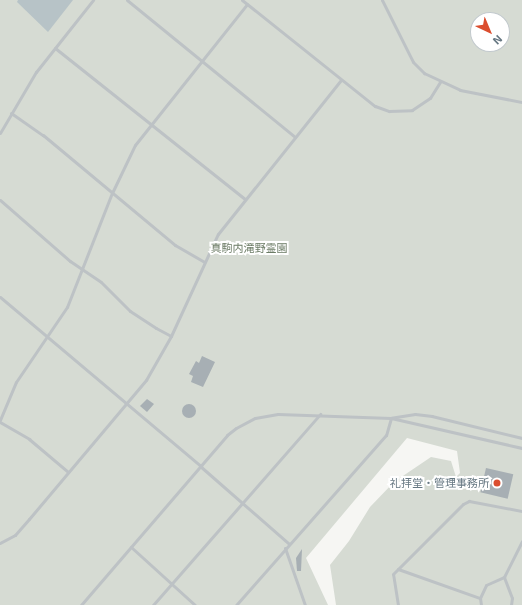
<!DOCTYPE html>
<meta charset="utf-8">
<style>
body{margin:0}
#map{position:relative;width:522px;height:605px;overflow:hidden;background:#f6f6f3;font-family:"Exo 2","Noto Sans JP",sans-serif}
div>[style]{position:absolute}
[style*='--x']{left:calc(var(--x)*1px);top:calc(var(--y)*1px);width:calc(var(--w)*1px);rotate:calc(var(--a)*1deg)}
.green>*{inset:0;background:#d6dbd3}
.water>*{inset:0;background:#b7c3c7}
.building>*{inset:0;background:#a7afb4;transform-origin:0 0}
.round{border-radius:50%}
.lane>*{height:3px;margin:-1.5px;padding:0 1.5px;transform-origin:1.5px;border-radius:1.5px;background:#bdc2c5}
.dots>*{width:11px;height:11px;translate:-50% -50%;box-sizing:border-box;border:2px solid #fff;border-radius:50%}
span{translate:-50% -50%;white-space:nowrap;text-align:center;line-height:1.15;-webkit-text-stroke:4px #fff;paint-order:stroke}
.park-label{font-size:11px;color:#6b7b65}
.poi-label{font-size:11px;color:#677883}
.right{translate:-100% -50%;text-align:right}
.north{position:absolute;left:470px;top:12px;width:40px;height:40px;box-sizing:border-box;background:#fff;border:1px solid #c2c9cd;border-radius:50%;rotate:136deg;font-size:11px;font-weight:700;line-height:16px;text-align:center;color:#677883}
.north::after{content:'';display:block;margin:auto;width:14px;height:18px;background:#db4e2f;clip-path:polygon(50% 0,100% 100%,50% 72%,0 100%)}
</style>
<div id="map">
<div class="green">
<div style="clip-path:polygon(evenodd,0 0,522px 0,522px 605px,336px 605px,330px 565px,349px 541px,370px 507px,394px 482px,431px 457px,451px 461px,456px 477px,460px 473px,457px 451px,407px 438px,306px 558px,328px 605px,0 605px,0 0,478px 20px,502px 20px,502px 44px,478px 44px,478px 20px)"></div>
</div>
<div class="water">
<div style="clip-path:polygon(18px 0,73px 0,48px 32px,17px 2px)"></div>
</div>
<div class="building">
<div style="clip-path:polygon(202px 356px,215px 362px,203px 387px,191px 382px,193px 376px,189px 374px,196px 361px,199px 363px)"></div>
<div style="clip-path:polygon(147px 399px,154px 404px,147px 412px,140px 406px)"></div>
<div class="round" style="left:182px;top:404px;width:14px;height:14px"></div>
<div style="left:486px;top:468px;width:28px;height:25px;rotate:13deg"></div>
<div style="clip-path:polygon(302px 549px,301px 571px,297px 571px,296px 558px)"></div>
</div>
<div class="lane">
<div style="--x:127;--y:0;--w:217;--a:39.2"></div>
<div style="--x:242;--y:0;--w:170;--a:38.6"></div>
<div style="--x:375;--y:106;--w:15;--a:20"></div>
<div style="--x:389;--y:111;--w:23;--a:-2"></div>
<div style="--x:412;--y:110;--w:22;--a:-34"></div>
<div style="--x:430;--y:98;--w:19;--a:-58"></div>
<div style="--x:382;--y:0;--w:69;--a:63.4"></div>
<div style="--x:413;--y:62;--w:16;--a:45"></div>
<div style="--x:424;--y:73;--w:40;--a:25"></div>
<div style="--x:460;--y:90;--w:63;--a:11"></div>
<div style="--x:55;--y:48;--w:243;--a:38.5"></div>
<div style="--x:11;--y:113;--w:39;--a:35"></div>
<div style="--x:43;--y:135;--w:172;--a:39.8"></div>
<div style="--x:175;--y:245;--w:34;--a:30"></div>
<div style="--x:0;--y:133;--w:71;--a:-59.5"></div>
<div style="--x:36;--y:72;--w:92;--a:-51.6"></div>
<div style="--x:0;--y:200;--w:93;--a:41.1"></div>
<div style="--x:70;--y:261;--w:37;--a:34"></div>
<div style="--x:101;--y:282;--w:41;--a:45"></div>
<div style="--x:130;--y:311;--w:31;--a:33"></div>
<div style="--x:156;--y:328;--w:17;--a:28"></div>
<div style="--x:0;--y:297;--w:263;--a:40.1"></div>
<div style="--x:0;--y:420;--w:41;--a:-67.2"></div>
<div style="--x:16;--y:382;--w:91;--a:-55.8"></div>
<div style="--x:67;--y:307;--w:123;--a:-68.5"></div>
<div style="--x:112;--y:193;--w:53;--a:-64.4"></div>
<div style="--x:135;--y:145;--w:180;--a:-51.5"></div>
<div style="--x:0;--y:422;--w:34;--a:30"></div>
<div style="--x:29;--y:439;--w:51;--a:40.2"></div>
<div style="--x:522;--y:438;--w:93;--a:-166.3"></div>
<div style="--x:432;--y:416;--w:17;--a:-173"></div>
<div style="--x:415;--y:414;--w:24;--a:171"></div>
<div style="--x:391;--y:418;--w:134;--a:12.9"></div>
<div style="--x:200;--y:466;--w:118;--a:41.2"></div>
<div style="--x:0;--y:543;--w:17;--a:-28"></div>
<div style="--x:15;--y:535;--w:21;--a:-49"></div>
<div style="--x:29;--y:519;--w:182;--a:-49.9"></div>
<div style="--x:146;--y:380;--w:51;--a:-60.4"></div>
<div style="--x:171;--y:336;--w:112;--a:-65.3"></div>
<div style="--x:218;--y:234;--w:197;--a:-51.4"></div>
<div style="--x:131;--y:547;--w:86;--a:42.2"></div>
<div style="--x:285;--y:548;--w:60;--a:70.7"></div>
<div style="--x:398;--y:569;--w:87;--a:19.5"></div>
<div style="--x:81;--y:605;--w:224;--a:-49.3"></div>
<div style="--x:227;--y:435;--w:11;--a:-38"></div>
<div style="--x:236;--y:428;--w:21;--a:-28"></div>
<div style="--x:255;--y:418;--w:23;--a:-10"></div>
<div style="--x:278;--y:414;--w:113;--a:2"></div>
<div style="--x:391;--y:418;--w:18;--a:106"></div>
<div style="--x:386;--y:435;--w:227;--a:131.4"></div>
<div style="--x:153;--y:605;--w:254;--a:-48.8"></div>
<div style="--x:398;--y:605;--w:31;--a:-99"></div>
<div style="--x:393;--y:574;--w:99;--a:-45"></div>
<div style="--x:463;--y:504;--w:7;--a:-27"></div>
<div style="--x:469;--y:501;--w:54;--a:10.7"></div>
<div style="--x:481;--y:605;--w:7;--a:-98"></div>
<div style="--x:480;--y:598;--w:14;--a:-65"></div>
<div style="--x:486;--y:585;--w:20;--a:-24"></div>
<div style="--x:511;--y:605;--w:7;--a:-82"></div>
<div style="--x:512;--y:598;--w:22;--a:-111"></div>
<div style="--x:504;--y:577;--w:40;--a:-63.4"></div>
</div>
<div class="dots">
<div style="left:497px;top:483px;background:#db4e2f"></div>
</div>
<div class="park-label">
<span style="left:249px;top:248px">真駒内滝野霊園</span>
</div>
<div class="poi-label">
<span class="right" style="left:489px;top:483px">礼拝堂・管理事務所</span>
</div>
<div class="north">N</div>
</div>
